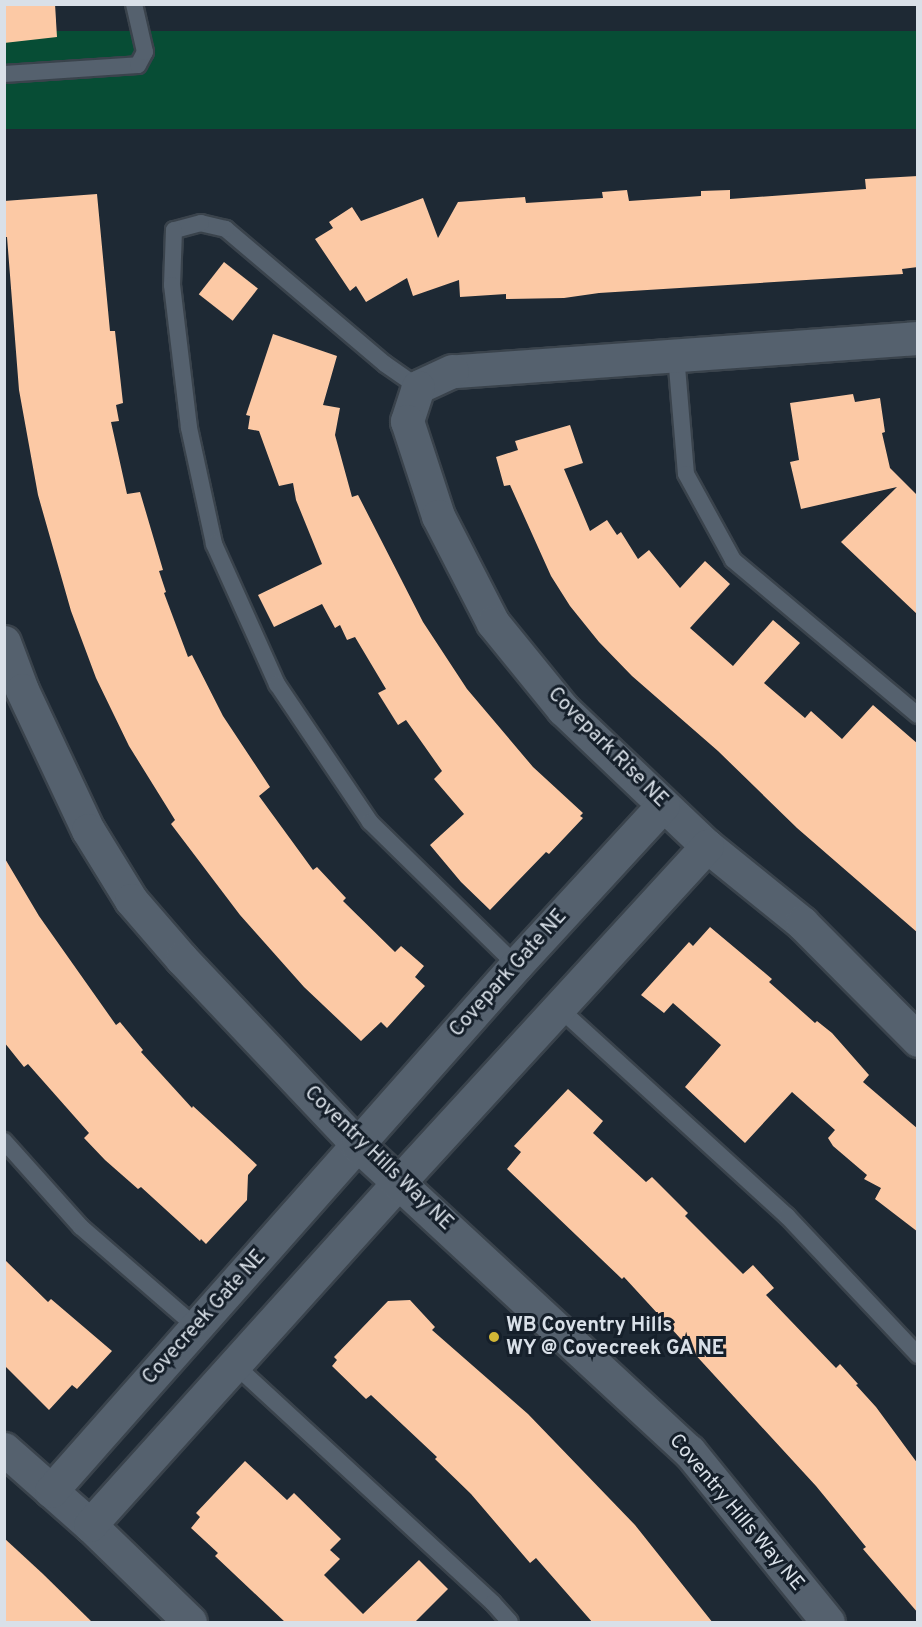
<!DOCTYPE html>
<style>
body{margin:0}
#map{position:relative;width:922px;height:1627px;overflow:hidden;background:#1e2934;font-family:Overpass,sans-serif}
div>[style]{position:absolute}
[style*='--x']{left:calc(var(--x)*1px);top:calc(var(--y)*1px);width:calc(var(--w)*1px);rotate:calc(var(--a)*1deg)}
.green>*{inset:0;background:#074d35;transform-origin:0 0}
.building>*{inset:0;background:#fcc9a5;transform-origin:0 0}
.roads{filter:drop-shadow(2px 0 #3a434c) drop-shadow(-2px 0 #3a434c) drop-shadow(0 2px #3a434c) drop-shadow(0 -2px #3a434c)}
.service>*{height:16px;margin:-8px;padding:0 8px;transform-origin:8px;border-radius:8px;background:#55616e}
.minor>*{height:33px;margin:-16.5px;padding:0 16.5px;transform-origin:16.5px;border-radius:16.5px;background:#55616e}
.tertiary>*{height:33px;margin:-16.5px;padding:0 16.5px;transform-origin:16.5px;border-radius:16.5px;background:#55616e}
.dots>*{width:16px;height:16px;translate:-50% -50%;box-sizing:border-box;border:3px solid #151f2a;border-radius:50%}
span{translate:-50% -50%;white-space:nowrap;text-align:center;line-height:1.15;-webkit-text-stroke:6px #151f2a;paint-order:stroke}
.street-label{font-size:20px;color:#d9e0e8}
.poi-label{font-size:20px;color:#d9e0e8;font-weight:700}
.left{translate:0 -50%;text-align:left}
.frame{position:absolute;inset:0;border:6px solid #d9e0e8;pointer-events:none}
</style>
<div id="map">
<div class="green">
<div style="left:917px;top:31px;width:98px;height:914px;rotate:90deg"></div>
</div>
<div class="building">
<div style="clip-path:polygon(4px 4px,55px 4px,57px 37px,4px 43px)"></div>
<div style="clip-path:polygon(918px 176px,918px 267px,902px 269px,903px 274px,599px 293px,564px 298px,506px 299px,506px 294px,460px 297px,459px 280px,413px 296px,407px 278px,366px 302px,356px 286px,350px 291px,315px 239px,333px 228px,329px 222px,352px 207px,361px 221px,423px 198px,438px 238px,458px 202px,525px 197px,526px 203px,603px 198px,602px 192px,627px 190px,629px 201px,701px 196px,701px 191px,730px 190px,730px 199px,866px 189px,865px 179px)"></div>
<div style="clip-path:polygon(97px 194px,110px 331px,115px 331px,123px 403px,116px 405px,119px 421px,111px 422px,127px 494px,140px 492px,163px 570px,159px 571px,166px 592px,164px 593px,188px 657px,192px 655px,223px 716px,270px 787px,259px 796px,313px 870px,317px 867px,346px 898px,343px 901px,395px 952px,401px 946px,424px 966px,415px 977px,425px 986px,387px 1028px,381px 1022px,361px 1041px,304px 987px,240px 915px,171px 824px,175px 820px,129px 746px,96px 678px,71px 611px,38px 495px,19px 390px,7px 237px,4px 237px,4px 201px)"></div>
<div style="left:224px;top:262px;width:43px;height:41px;rotate:38deg"></div>
<div style="clip-path:polygon(273px 334px,337px 356px,323px 405px,340px 408px,335px 435px,352px 497px,358px 495px,423px 622px,467px 689px,533px 767px,583px 813px,580px 816px,583px 818px,549px 854px,546px 852px,490px 910px,461px 882px,430px 845px,464px 814px,434px 779px,442px 771px,406px 720px,398px 725px,378px 693px,386px 689px,355px 637px,347px 640px,340px 625px,335px 628px,322px 604px,274px 627px,258px 595px,322px 564px,296px 500px,293px 483px,279px 486px,259px 431px,248px 429px,250px 416px,246px 415px)"></div>
<div style="clip-path:polygon(853px 394px,855px 402px,880px 398px,885px 432px,882px 433px,890px 468px,918px 496px,918px 615px,841px 542px,897px 487px,801px 509px,790px 462px,799px 460px,790px 403px)"></div>
<div style="clip-path:polygon(570px 425px,583px 463px,564px 469px,590px 531px,607px 520px,617px 535px,621px 532px,638px 559px,649px 550px,680px 588px,705px 561px,730px 584px,690px 628px,733px 666px,773px 620px,800px 643px,764px 683px,805px 718px,811px 711px,842px 739px,873px 705px,918px 744px,918px 933px,797px 828px,718px 751px,632px 676px,599px 642px,570px 606px,551px 576px,510px 485px,504px 486px,496px 457px,518px 450px,515px 441px)"></div>
<div style="clip-path:polygon(4px 857px,39px 916px,116px 1025px,120px 1022px,143px 1050px,141px 1052px,192px 1108px,193px 1106px,257px 1165px,248px 1175px,247px 1200px,206px 1244px,201px 1239px,200px 1241px,141px 1187px,138px 1189px,105px 1160px,84px 1138px,89px 1133px,28px 1064px,24px 1067px,4px 1042px)"></div>
<div style="clip-path:polygon(710px 927px,772px 979px,769px 982px,815px 1023px,817px 1021px,832px 1033px,869px 1075px,863px 1082px,918px 1129px,918px 1232px,875px 1199px,881px 1188px,864px 1179px,867px 1175px,833px 1146px,828px 1138px,835px 1130px,792px 1092px,745px 1143px,685px 1087px,721px 1045px,673px 1003px,664px 1013px,641px 995px,689px 942px,693px 946px)"></div>
<div style="clip-path:polygon(568px 1089px,603px 1121px,593px 1133px,646px 1182px,652px 1177px,688px 1213px,685px 1216px,743px 1274px,753px 1265px,774px 1288px,766px 1295px,836px 1368px,840px 1364px,858px 1384px,856px 1385px,876px 1407px,918px 1464px,918px 1613px,863px 1549px,866px 1547px,816px 1486px,624px 1277px,622px 1279px,507px 1169px,521px 1152px,514px 1146px)"></div>
<div style="clip-path:polygon(4px 1259px,48px 1302px,51px 1299px,112px 1351px,77px 1389px,72px 1385px,49px 1410px,4px 1365px)"></div>
<div style="clip-path:polygon(410px 1300px,435px 1327px,432px 1330px,528px 1414px,635px 1525px,713px 1623px,593px 1623px,536px 1558px,530px 1563px,471px 1494px,435px 1459px,437px 1457px,371px 1395px,366px 1399px,332px 1366px,337px 1360px,334px 1357px,388px 1301px)"></div>
<div style="clip-path:polygon(245px 1461px,287px 1500px,294px 1493px,341px 1539px,330px 1550px,340px 1559px,324px 1575px,363px 1614px,419px 1560px,448px 1589px,414px 1623px,286px 1623px,215px 1556px,218px 1553px,191px 1528px,200px 1517px,196px 1513px)"></div>
<div style="clip-path:polygon(4px 1538px,43px 1574px,93px 1623px,4px 1623px)"></div>
</div>
<div class="roads">
<div class="service">
<div style="--x:4;--y:74;--w:134;--a:-3.8"></div>
<div style="--x:138;--y:65;--w:15;--a:-62"></div>
<div style="--x:145;--y:52;--w:49;--a:-102.9"></div>
<div style="--x:676;--y:355;--w:119;--a:85.2"></div>
<div style="--x:686;--y:474;--w:98;--a:61.3"></div>
<div style="--x:733;--y:560;--w:241;--a:40"></div>
<div style="--x:418;--y:387;--w:40;--a:-145.1"></div>
<div style="--x:385;--y:364;--w:209;--a:-139.7"></div>
<div style="--x:226;--y:229;--w:26;--a:-167"></div>
<div style="--x:201;--y:223;--w:28;--a:165"></div>
<div style="--x:174;--y:230;--w:55;--a:92.1"></div>
<div style="--x:172;--y:285;--w:144;--a:83.2"></div>
<div style="--x:189;--y:428;--w:119;--a:77.8"></div>
<div style="--x:214;--y:544;--w:154;--a:65.8"></div>
<div style="--x:277;--y:684;--w:166;--a:56"></div>
<div style="--x:370;--y:822;--w:204;--a:44.4"></div>
<div style="--x:559;--y:1008;--w:309;--a:42.4"></div>
<div style="--x:787;--y:1216;--w:191;--a:46.7"></div>
<div style="--x:4;--y:1141;--w:115;--a:48.2"></div>
<div style="--x:81;--y:1227;--w:154;--a:41"></div>
<div style="--x:234;--y:1364;--w:352;--a:42.7"></div>
<div style="--x:493;--y:1603;--w:25;--a:48"></div>
</div>
<div class="minor">
<div style="--x:918;--y:338;--w:467;--a:175.9"></div>
<div style="--x:452;--y:371;--w:38;--a:155"></div>
<div style="--x:418;--y:387;--w:36;--a:108"></div>
<div style="--x:407;--y:421;--w:100;--a:71.9"></div>
<div style="--x:438;--y:516;--w:120;--a:62.8"></div>
<div style="--x:493;--y:623;--w:111;--a:50.9"></div>
<div style="--x:563;--y:709;--w:199;--a:43.6"></div>
<div style="--x:707;--y:846;--w:122;--a:39"></div>
<div style="--x:802;--y:923;--w:165;--a:45.2"></div>
<div style="--x:4;--y:1449;--w:115;--a:41.5"></div>
<div style="--x:90;--y:1525;--w:139;--a:44.1"></div>
<div style="--x:51;--y:1491;--w:702;--a:-48.52"></div>
<div style="--x:516;--y:965;--w:217;--a:-47.4"></div>
<div style="--x:90;--y:1525;--w:462;--a:-48"></div>
<div style="--x:399;--y:1182;--w:456;--a:-47.5"></div>
</div>
<div class="tertiary">
<div style="--x:4;--y:642;--w:51;--a:69.4"></div>
<div style="--x:22;--y:690;--w:155;--a:64.8"></div>
<div style="--x:88;--y:830;--w:82;--a:58.4"></div>
<div style="--x:131;--y:900;--w:78;--a:49.2"></div>
<div style="--x:182;--y:959;--w:256;--a:46.6"></div>
<div style="--x:358;--y:1145;--w:451;--a:42.8"></div>
<div style="--x:689;--y:1451;--w:220;--a:50.9"></div>
</div>
</div>
<div class="dots">
<div style="left:494px;top:1337px;background:#d2b736"></div>
</div>
<div class="street-label">
<span style="left:607px;top:748px;rotate:45deg">Covepark Rise NE</span>
<span style="left:509px;top:974px;rotate:-48deg">Covepark Gate NE</span>
<span style="left:378px;top:1159px;rotate:44deg">Coventry Hills Way NE</span>
<span style="left:205px;top:1318px;rotate:-48deg">Covecreek Gate NE</span>
<span style="left:736px;top:1513px;rotate:50deg">Coventry Hills Way NE</span>
</div>
<div class="poi-label">
<span class="left" style="left:506px;top:1338px">WB Coventry Hills<br>WY @ Covecreek GA NE</span>
</div>
<div class="frame"></div>
</div>
